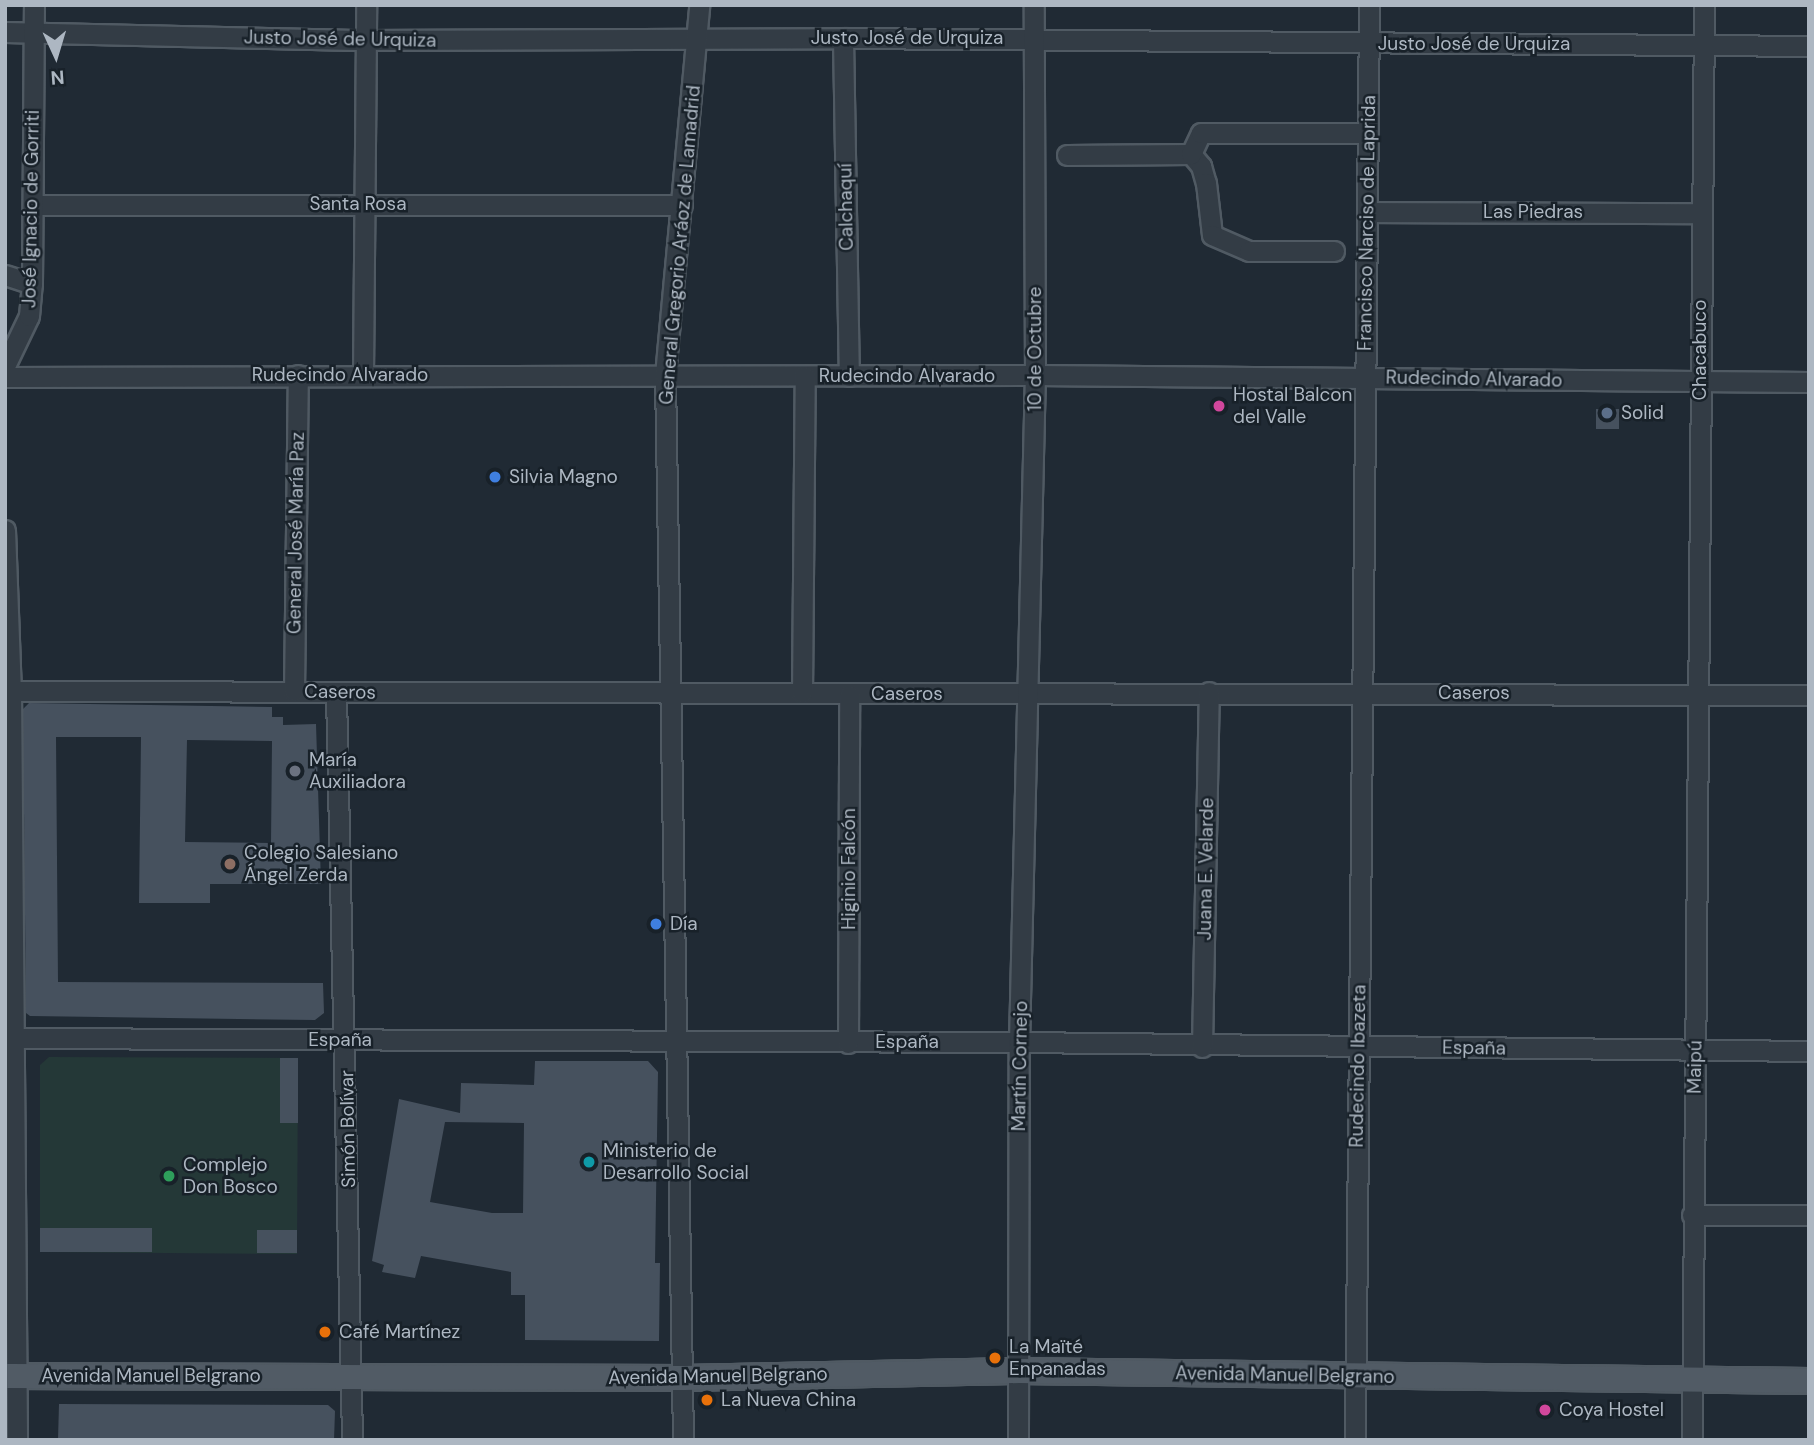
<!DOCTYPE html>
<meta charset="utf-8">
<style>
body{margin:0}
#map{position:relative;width:1814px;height:1445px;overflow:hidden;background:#202a34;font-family:"DM Sans",sans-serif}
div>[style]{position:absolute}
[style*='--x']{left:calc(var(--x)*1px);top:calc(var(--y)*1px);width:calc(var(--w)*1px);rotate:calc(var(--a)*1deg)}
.green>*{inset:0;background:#243837}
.building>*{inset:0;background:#46515e;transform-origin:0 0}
.roads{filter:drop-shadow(2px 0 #505a63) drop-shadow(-2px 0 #505a63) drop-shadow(0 2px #505a63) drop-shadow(0 -2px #505a63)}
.minor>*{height:19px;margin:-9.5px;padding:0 9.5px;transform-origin:9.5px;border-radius:9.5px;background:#333c45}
.major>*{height:24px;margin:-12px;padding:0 12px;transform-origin:12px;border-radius:12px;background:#515b65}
.dots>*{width:19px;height:19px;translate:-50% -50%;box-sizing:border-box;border:4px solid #182129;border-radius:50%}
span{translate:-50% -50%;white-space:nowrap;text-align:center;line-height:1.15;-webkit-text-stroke:5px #182129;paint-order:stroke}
.street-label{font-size:19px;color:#adb7c2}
.poi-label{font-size:19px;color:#adb7c2}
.left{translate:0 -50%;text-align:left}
.frame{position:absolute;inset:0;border:7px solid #adb7c2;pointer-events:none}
.north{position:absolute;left:21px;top:21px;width:70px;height:70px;-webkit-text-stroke:5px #182129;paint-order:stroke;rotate:176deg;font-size:19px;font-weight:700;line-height:28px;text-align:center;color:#adb7c2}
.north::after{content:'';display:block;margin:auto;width:24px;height:32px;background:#adb7c2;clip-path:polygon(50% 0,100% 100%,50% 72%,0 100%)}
</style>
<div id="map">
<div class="green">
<div style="clip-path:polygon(49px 1057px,298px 1058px,297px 1254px,40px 1252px,40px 1065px)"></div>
</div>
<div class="building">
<div style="left:1596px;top:409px;width:23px;height:20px"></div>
<div style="clip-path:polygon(evenodd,29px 703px,272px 707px,272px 717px,283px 717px,283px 725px,316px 724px,321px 884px,210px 884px,210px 903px,139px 903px,141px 737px,56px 737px,58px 982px,323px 983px,324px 1013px,315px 1020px,30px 1016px,26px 1013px,23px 709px,29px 703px,187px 740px,272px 741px,271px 843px,185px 842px,187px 740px)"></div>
<div style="left:280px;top:1058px;width:18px;height:65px"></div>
<div style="clip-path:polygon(evenodd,535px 1061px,648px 1061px,658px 1072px,655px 1263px,660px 1263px,659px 1341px,525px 1340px,525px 1295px,511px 1295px,511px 1272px,421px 1256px,415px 1278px,382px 1272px,384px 1265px,372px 1261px,399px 1099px,460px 1113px,461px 1083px,534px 1085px,535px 1061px,445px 1122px,524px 1123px,523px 1213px,492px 1213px,430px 1202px,445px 1122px)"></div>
<div style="left:152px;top:1228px;width:24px;height:112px;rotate:90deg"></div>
<div style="left:257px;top:1230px;width:40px;height:23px"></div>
<div style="clip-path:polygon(59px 1404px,328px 1405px,335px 1411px,334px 1440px,58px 1440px)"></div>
</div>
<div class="roads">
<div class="minor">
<div style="--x:5;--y:32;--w:361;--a:1.3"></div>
<div style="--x:366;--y:40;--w:477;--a:-0.2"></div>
<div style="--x:843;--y:38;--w:966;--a:0.47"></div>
<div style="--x:843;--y:38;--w:338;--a:89"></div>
<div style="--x:1191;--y:154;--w:16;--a:50"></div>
<div style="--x:1201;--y:166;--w:18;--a:74"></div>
<div style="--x:1206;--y:183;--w:52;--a:83.4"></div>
<div style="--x:1212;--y:235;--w:40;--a:23.4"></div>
<div style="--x:1249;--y:251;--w:85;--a:0"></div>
<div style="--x:1067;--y:155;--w:124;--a:-0.5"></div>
<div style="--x:1191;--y:154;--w:23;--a:-65"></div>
<div style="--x:1201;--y:133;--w:167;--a:0"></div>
<div style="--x:34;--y:205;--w:648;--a:0"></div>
<div style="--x:1367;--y:212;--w:333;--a:0.2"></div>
<div style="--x:5;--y:275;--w:28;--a:18"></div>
<div style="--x:5;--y:366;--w:55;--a:-64.4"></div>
<div style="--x:29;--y:316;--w:32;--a:-85"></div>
<div style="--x:32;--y:284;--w:279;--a:-89.6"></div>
<div style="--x:363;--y:375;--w:370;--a:-89.5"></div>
<div style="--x:5;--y:377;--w:1030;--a:-0.11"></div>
<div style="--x:1035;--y:375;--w:774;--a:0.52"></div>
<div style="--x:5;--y:530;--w:161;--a:87.9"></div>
<div style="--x:11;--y:691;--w:749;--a:89.54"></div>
<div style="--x:5;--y:691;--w:1804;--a:0.13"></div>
<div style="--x:294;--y:691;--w:316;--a:-89.3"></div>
<div style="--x:336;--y:693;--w:747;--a:88.77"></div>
<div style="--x:802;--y:693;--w:317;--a:-89.5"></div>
<div style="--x:5;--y:1038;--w:1014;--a:0.23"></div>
<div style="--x:1019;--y:1042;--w:790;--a:0.65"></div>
<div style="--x:848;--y:1043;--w:348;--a:-89.8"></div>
<div style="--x:1202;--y:1047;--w:355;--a:-88.9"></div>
<div style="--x:1692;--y:1215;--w:117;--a:0"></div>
<div style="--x:683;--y:1440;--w:1065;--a:-90.97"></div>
<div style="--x:665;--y:375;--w:372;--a:-84.7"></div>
<div style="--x:1018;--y:1440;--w:398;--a:-89.9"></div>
<div style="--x:1019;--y:1042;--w:667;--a:-88.63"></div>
<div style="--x:1035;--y:375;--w:370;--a:-90.2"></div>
<div style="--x:1355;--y:1440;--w:1435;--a:-89.44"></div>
<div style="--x:1692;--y:1440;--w:1435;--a:-89.52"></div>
</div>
<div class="major">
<div style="--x:5;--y:1376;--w:679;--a:0.17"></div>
<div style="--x:684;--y:1378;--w:335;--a:-1.2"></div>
<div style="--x:1019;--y:1371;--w:790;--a:0.73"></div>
</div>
</div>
<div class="dots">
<div style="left:1219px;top:406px;background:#d1479c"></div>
<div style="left:1607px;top:413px;background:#5c6f8a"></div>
<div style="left:495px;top:477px;background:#3f7fe0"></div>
<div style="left:295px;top:771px;background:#6b7280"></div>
<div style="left:230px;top:864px;background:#8d6e63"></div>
<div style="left:656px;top:924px;background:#3f7fe0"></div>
<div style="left:589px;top:1162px;background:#0f9aa8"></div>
<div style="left:169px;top:1176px;background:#2e9e5b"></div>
<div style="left:325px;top:1332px;background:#e8710a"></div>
<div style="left:995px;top:1358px;background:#e8710a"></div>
<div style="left:707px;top:1400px;background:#e8710a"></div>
<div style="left:1545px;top:1410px;background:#d1479c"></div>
</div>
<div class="street-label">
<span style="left:907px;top:38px">Justo José de Urquiza</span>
<span style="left:340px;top:39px;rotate:1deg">Justo José de Urquiza</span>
<span style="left:1474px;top:44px">Justo José de Urquiza</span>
<span style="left:358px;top:204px">Santa Rosa</span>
<span style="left:846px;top:207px;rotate:-91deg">Calchaquí</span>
<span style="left:31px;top:209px;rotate:-89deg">José Ignacio de Gorriti</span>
<span style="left:1533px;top:212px">Las Piedras</span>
<span style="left:1367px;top:223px;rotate:-89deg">Francisco Narciso de Laprida</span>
<span style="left:680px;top:245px;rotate:-85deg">General Gregorio Aráoz de Lamadrid</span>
<span style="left:1035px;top:349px;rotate:-90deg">10 de Octubre</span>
<span style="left:1700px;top:350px;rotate:-90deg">Chacabuco</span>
<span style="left:340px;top:375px">Rudecindo Alvarado</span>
<span style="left:907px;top:376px">Rudecindo Alvarado</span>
<span style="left:1474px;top:379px;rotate:1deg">Rudecindo Alvarado</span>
<span style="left:296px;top:533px;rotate:-89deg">General José María Paz</span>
<span style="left:340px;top:692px;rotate:1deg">Caseros</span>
<span style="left:1474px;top:693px">Caseros</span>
<span style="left:907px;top:694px">Caseros</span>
<span style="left:849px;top:869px;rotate:-90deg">Higinio Falcón</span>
<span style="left:1206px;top:869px;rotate:-89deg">Juana E. Velarde</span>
<span style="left:340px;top:1040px">España</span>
<span style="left:907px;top:1042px">España</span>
<span style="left:1474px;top:1048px;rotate:1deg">España</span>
<span style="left:1020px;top:1066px;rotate:-89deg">Martín Cornejo</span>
<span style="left:1358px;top:1066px;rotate:-89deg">Rudecindo Ibazeta</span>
<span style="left:1695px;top:1067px;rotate:-89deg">Maipú</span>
<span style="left:348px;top:1129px;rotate:-91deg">Simón Bolívar</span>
<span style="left:1285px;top:1375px;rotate:1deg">Avenida Manuel Belgrano</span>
<span style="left:151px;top:1376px">Avenida Manuel Belgrano</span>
<span style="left:718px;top:1376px;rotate:-1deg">Avenida Manuel Belgrano</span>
</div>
<div class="poi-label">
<span class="left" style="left:1233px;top:406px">Hostal Balcon<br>del Valle</span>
<span class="left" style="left:1621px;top:413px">Solid</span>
<span class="left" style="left:509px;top:477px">Silvia Magno</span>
<span class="left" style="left:309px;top:771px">María<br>Auxiliadora</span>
<span class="left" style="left:244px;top:864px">Colegio Salesiano<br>Ángel Zerda</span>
<span class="left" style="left:670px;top:924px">Día</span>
<span class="left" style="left:603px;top:1162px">Ministerio de<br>Desarrollo Social</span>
<span class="left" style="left:183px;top:1176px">Complejo<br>Don Bosco</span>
<span class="left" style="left:339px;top:1332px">Café Martínez</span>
<span class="left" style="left:1009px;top:1358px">La Maïté<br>Enpanadas</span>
<span class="left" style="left:721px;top:1400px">La Nueva China</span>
<span class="left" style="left:1559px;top:1410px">Coya Hostel</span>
</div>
<div class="frame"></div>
<div class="north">N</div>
</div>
